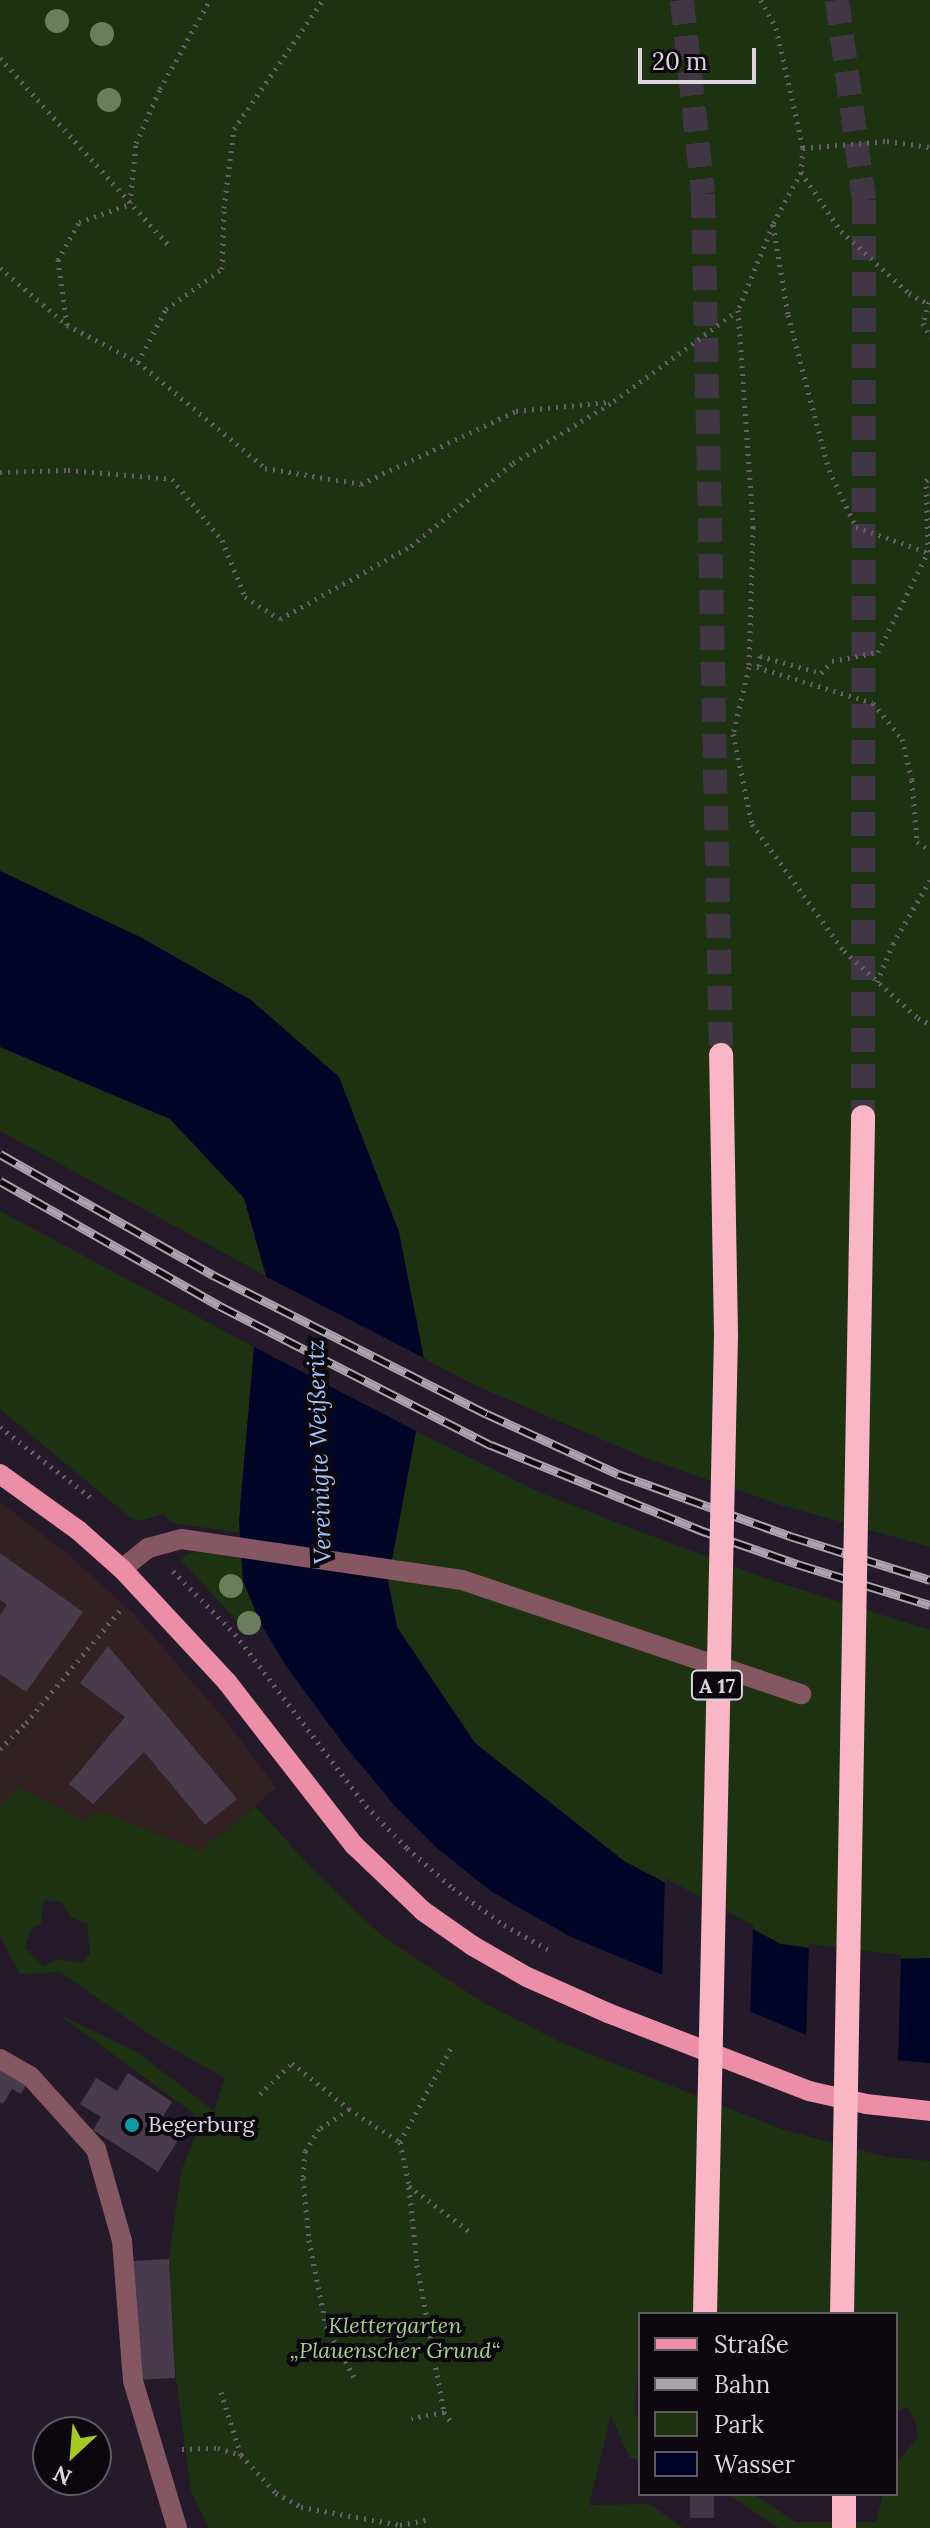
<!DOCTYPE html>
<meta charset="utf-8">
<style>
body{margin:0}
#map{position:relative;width:930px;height:2528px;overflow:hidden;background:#251a29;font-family:Lora,serif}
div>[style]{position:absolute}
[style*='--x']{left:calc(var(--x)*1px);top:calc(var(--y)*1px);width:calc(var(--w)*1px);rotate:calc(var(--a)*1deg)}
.industrial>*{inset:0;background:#332023}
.green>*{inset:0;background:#1d3210}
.water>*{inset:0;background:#000528}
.pier>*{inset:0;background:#251a29}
.building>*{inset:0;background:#483b4c;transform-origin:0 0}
.highway-tunnel>*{height:24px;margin-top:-12px;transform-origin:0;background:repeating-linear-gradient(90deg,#403644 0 24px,transparent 0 36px)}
.path>*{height:5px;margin-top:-2.5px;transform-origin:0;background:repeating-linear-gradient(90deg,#695f6c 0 2px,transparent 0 8px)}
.minor>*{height:20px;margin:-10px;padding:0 10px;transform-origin:10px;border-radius:10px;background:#855762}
.major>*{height:20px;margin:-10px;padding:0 10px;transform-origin:10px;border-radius:10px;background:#ec8ea7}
.highway>*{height:24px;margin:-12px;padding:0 12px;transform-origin:12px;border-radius:12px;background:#fbb6c6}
.rail>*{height:9px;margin-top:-4.5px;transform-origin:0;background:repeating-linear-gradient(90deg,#0c070d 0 18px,#aca3af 0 36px);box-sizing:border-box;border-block:2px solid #aca3af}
.highway-bridge>*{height:24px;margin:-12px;padding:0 12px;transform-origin:12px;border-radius:12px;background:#fbb6c6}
.trees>*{width:24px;height:24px;margin:-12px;border-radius:50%;background:#6a7e5e}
.dots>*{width:22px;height:22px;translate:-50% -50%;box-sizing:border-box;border:4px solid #0c070d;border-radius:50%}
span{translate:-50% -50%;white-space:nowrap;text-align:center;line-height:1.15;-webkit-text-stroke:8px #0c070d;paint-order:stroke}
.shield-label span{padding:2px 6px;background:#0c070d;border:2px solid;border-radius:6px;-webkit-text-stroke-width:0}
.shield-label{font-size:20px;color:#dcd4de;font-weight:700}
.poi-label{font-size:22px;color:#dcd4de}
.left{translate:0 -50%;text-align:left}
.park-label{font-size:22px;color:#a3d089;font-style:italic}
.water-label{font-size:24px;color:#a3c5fc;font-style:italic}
.legend{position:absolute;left:638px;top:2312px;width:260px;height:184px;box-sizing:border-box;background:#0c070d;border:2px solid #5f5961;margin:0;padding:10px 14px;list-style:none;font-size:24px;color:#dcd4de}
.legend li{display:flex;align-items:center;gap:16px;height:40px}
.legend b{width:40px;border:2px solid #5f5961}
.north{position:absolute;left:32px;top:2416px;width:80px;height:80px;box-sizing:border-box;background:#0c070d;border:2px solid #5f5961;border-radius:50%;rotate:206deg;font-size:22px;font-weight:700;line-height:32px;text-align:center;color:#dcd4de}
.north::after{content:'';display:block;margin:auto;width:28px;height:36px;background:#a5c823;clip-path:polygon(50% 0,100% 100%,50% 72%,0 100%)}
.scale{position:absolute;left:638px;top:48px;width:118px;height:36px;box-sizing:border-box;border:4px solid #dcd4de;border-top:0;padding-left:10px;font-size:24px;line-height:28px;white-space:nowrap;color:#dcd4de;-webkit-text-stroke:6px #0c070d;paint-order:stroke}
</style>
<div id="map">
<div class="industrial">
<div style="clip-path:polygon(0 1502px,63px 1550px,134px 1614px,230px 1726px,276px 1788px,200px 1851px,101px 1811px,83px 1820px,19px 1787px,0 1806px)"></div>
</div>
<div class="green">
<div style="clip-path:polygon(0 0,930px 0,930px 1547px,781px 1505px,648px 1459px,479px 1387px,424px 1359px,415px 1309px,339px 1077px,251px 1000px,140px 937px,0 871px)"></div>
<div style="clip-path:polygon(0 1047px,170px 1119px,244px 1198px,266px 1276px,0 1131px)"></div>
<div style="clip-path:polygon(0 1211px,254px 1347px,240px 1533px,173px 1523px,163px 1514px,140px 1521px,132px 1519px,0 1409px)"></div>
<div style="clip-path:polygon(416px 1431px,541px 1493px,633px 1529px,771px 1580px,930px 1630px,930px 1958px,894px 1959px,781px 1944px,624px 1861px,475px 1743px,397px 1627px,388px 1581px)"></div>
<div style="clip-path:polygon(199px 1552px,242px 1558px,243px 1581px,261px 1624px,248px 1633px,181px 1560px,189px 1553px)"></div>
<div style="clip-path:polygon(evenodd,19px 1787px,83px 1820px,101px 1811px,200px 1851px,255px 1806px,314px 1871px,381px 1935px,484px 2003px,560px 2042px,784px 2130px,886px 2157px,930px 2161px,930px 2528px,779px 2528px,727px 2494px,753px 2494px,796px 2522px,876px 2522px,883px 2494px,896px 2494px,896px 2465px,917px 2438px,916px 2422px,907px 2407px,896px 2412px,896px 2314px,640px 2314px,640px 2377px,637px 2377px,635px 2414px,640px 2418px,640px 2461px,629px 2457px,611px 2415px,589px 2505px,650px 2504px,683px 2528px,209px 2528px,191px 2492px,176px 2378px,169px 2259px,181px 2171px,196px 2135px,193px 2113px,58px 2014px,137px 2052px,214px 2111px,225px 2078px,164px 2044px,60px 1972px,20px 1974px,0 1936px,0 1806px,19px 1787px,44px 1900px,61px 1902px,71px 1917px,87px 1924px,90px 1954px,82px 1963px,58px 1959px,43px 1966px,25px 1948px,31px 1929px,41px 1923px,44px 1900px)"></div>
</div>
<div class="water">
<div style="clip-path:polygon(0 871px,140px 937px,251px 1000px,339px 1077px,399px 1232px,424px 1359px,416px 1431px,388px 1581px,397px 1627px,475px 1743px,624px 1861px,781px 1944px,894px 1959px,930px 1958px,930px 2063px,887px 2059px,816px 2039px,569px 1936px,492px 1892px,438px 1849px,394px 1805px,342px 1742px,286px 1666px,261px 1624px,243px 1581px,239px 1520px,254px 1347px,266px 1276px,244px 1198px,170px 1119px,0 1047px)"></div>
</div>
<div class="pier">
<div style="clip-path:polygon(261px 1274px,428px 1360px,420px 1433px,250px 1345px)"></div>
<div style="clip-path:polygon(665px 1878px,753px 1925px,750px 2017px,662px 1981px)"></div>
<div style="clip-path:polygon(809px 1944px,901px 1955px,898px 2064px,806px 2039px)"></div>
</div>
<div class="building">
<div style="clip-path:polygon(0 1553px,83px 1612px,26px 1692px,0 1674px,0 1615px,7px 1605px,0 1600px)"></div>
<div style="clip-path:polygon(108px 1646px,237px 1799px,205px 1825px,144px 1752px,93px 1804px,69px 1784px,125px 1717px,80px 1683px)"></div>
<div style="clip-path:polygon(0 2061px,30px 2077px,21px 2094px,12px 2089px,3px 2104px,0 2102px)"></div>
<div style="clip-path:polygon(128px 2073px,172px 2102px,160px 2121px,182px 2134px,158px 2172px,93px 2130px,101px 2117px,80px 2104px,96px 2078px,117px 2091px)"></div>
<div style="left:169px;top:2259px;width:119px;height:36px;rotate:87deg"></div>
</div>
<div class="highway-tunnel">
<div style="--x:682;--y:0;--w:195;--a:83.8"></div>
<div style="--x:703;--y:194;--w:861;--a:88.8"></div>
<div style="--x:837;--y:0;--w:202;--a:82.3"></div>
<div style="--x:864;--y:200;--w:917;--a:90.06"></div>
<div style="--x:702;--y:2494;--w:34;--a:90"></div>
</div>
<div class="path">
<div style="--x:761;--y:0;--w:32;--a:62"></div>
<div style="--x:776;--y:28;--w:123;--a:77.3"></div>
<div style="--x:803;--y:148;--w:24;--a:95"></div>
<div style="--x:801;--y:172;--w:59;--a:118.3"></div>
<div style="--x:773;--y:224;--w:93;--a:112.1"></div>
<div style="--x:738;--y:310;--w:218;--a:86"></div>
<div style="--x:753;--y:527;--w:140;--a:91.6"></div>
<div style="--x:749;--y:667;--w:69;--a:103.4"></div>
<div style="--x:733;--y:734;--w:92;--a:78.1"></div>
<div style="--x:752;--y:824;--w:157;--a:54.1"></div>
<div style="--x:844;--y:951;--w:100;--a:42.2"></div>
<div style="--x:918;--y:1018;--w:13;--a:27"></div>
<div style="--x:0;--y:58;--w:253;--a:48"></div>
<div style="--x:803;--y:148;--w:84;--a:-4.8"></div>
<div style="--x:887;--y:141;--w:43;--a:7.9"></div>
<div style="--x:801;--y:172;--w:71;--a:55.9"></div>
<div style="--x:841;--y:231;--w:92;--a:42.4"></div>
<div style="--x:909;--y:293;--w:24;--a:30"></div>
<div style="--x:130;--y:203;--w:60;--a:-84.3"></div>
<div style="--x:136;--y:143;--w:59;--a:-66"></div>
<div style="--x:160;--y:89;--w:102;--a:-60.7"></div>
<div style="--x:773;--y:225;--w:91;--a:80.5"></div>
<div style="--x:788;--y:315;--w:160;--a:75.2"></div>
<div style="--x:829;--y:470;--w:63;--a:64.7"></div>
<div style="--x:856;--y:527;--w:78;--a:19.4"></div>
<div style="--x:0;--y:268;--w:88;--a:40.4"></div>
<div style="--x:67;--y:325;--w:80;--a:27.5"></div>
<div style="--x:138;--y:362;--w:165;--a:39.8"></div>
<div style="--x:265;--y:468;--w:97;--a:9.5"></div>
<div style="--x:361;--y:484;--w:171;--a:-25.2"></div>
<div style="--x:516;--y:411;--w:93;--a:-5.5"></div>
<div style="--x:929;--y:302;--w:22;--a:106"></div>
<div style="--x:923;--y:323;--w:16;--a:63"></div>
<div style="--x:67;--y:325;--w:66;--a:-97.9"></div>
<div style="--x:58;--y:260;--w:43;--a:-61.1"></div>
<div style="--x:79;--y:222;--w:54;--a:-19.4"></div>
<div style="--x:138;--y:362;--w:60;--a:-62.2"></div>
<div style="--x:166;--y:309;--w:69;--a:-35.5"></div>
<div style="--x:222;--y:269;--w:61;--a:-88.1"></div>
<div style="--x:224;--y:208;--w:80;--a:-82.8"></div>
<div style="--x:234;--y:129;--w:157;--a:-55.4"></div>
<div style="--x:0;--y:472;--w:68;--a:-1.7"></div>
<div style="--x:68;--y:470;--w:104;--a:4.9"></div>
<div style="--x:172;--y:479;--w:79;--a:50.7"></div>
<div style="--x:222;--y:540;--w:61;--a:68"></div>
<div style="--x:245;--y:597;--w:41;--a:32.2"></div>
<div style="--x:280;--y:619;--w:150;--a:-29.1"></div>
<div style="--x:411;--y:546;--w:132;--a:-39.1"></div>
<div style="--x:513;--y:463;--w:119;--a:-31.5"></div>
<div style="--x:614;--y:401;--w:152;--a:-36.2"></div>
<div style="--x:759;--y:666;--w:10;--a:-84"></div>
<div style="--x:760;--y:656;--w:63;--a:15.6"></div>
<div style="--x:821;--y:673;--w:16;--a:-47"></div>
<div style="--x:832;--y:661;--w:47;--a:-11.1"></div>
<div style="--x:878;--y:652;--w:112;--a:-63.4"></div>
<div style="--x:928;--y:552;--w:71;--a:-91.6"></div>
<div style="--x:926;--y:481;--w:6;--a:-45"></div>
<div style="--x:757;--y:667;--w:121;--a:17.2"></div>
<div style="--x:873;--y:703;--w:46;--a:51.1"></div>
<div style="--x:902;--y:739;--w:42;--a:76.3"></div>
<div style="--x:912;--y:780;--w:62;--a:85.4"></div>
<div style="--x:917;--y:842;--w:15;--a:32"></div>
<div style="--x:877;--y:982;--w:41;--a:-67.2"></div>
<div style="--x:893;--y:944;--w:74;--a:-60"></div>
<div style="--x:0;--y:1427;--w:119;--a:37.8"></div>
<div style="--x:173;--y:1571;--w:88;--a:45.5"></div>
<div style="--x:235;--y:1634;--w:216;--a:52.7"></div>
<div style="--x:366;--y:1806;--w:59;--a:45.7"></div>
<div style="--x:407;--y:1848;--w:61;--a:41"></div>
<div style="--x:453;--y:1888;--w:63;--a:36"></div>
<div style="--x:504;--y:1925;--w:54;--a:29"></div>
<div style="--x:0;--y:1749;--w:37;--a:-45"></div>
<div style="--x:26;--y:1723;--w:147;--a:-50.2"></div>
<div style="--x:260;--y:2094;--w:45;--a:-44.1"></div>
<div style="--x:292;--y:2063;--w:73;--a:38.9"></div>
<div style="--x:349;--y:2109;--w:61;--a:32.9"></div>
<div style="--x:400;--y:2142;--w:45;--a:78.4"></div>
<div style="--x:409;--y:2186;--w:75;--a:36.9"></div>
<div style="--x:349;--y:2109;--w:36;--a:146"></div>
<div style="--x:319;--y:2129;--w:26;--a:122"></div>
<div style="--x:305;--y:2151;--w:27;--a:94"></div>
<div style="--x:303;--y:2178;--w:62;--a:84.5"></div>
<div style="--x:309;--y:2240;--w:88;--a:78.8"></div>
<div style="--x:326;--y:2326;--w:58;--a:61.2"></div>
<div style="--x:400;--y:2142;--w:109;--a:-61.6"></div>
<div style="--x:409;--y:2187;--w:78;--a:84.1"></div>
<div style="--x:417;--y:2265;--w:149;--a:79.6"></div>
<div style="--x:444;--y:2412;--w:33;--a:169"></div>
<div style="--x:221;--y:2392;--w:66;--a:72.4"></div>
<div style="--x:444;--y:2412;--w:14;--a:54"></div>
<div style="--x:182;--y:2449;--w:36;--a:-2"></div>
<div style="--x:218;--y:2448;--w:24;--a:17"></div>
<div style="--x:241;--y:2455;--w:52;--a:47.4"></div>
<div style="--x:276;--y:2493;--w:29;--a:29"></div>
<div style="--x:301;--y:2507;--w:101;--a:10.3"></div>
<div style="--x:400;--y:2525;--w:26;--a:-11"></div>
</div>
<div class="minor">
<div style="--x:122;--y:1569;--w:33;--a:-39"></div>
<div style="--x:148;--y:1548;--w:34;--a:-15"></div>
<div style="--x:181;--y:1539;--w:284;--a:8.3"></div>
<div style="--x:462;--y:1580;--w:358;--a:18.6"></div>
<div style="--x:0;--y:2059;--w:34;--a:30"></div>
<div style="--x:30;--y:2076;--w:98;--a:47.9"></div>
<div style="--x:96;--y:2149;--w:96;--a:74.2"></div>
<div style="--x:122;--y:2241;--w:140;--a:85.5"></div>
<div style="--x:133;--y:2381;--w:153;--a:73.3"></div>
</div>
<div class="major">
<div style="--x:0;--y:1474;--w:96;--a:35.7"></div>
<div style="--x:78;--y:1530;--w:59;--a:41.6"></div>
<div style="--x:122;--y:1569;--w:154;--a:47.1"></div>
<div style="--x:227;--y:1682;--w:207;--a:52.1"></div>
<div style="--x:354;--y:1845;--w:95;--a:43.7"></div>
<div style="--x:423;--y:1911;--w:61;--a:35"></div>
<div style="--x:473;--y:1946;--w:62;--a:29.9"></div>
<div style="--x:527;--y:1977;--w:89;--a:24"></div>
<div style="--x:608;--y:2013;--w:216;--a:21.2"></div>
<div style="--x:809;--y:2091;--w:58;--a:12.8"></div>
<div style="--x:866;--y:2104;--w:64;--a:6.2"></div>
</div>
<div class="highway">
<div style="--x:844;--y:2494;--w:34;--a:90"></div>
</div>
<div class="rail">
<div style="--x:0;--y:1154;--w:245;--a:29.6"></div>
<div style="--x:213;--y:1275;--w:307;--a:26.9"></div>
<div style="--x:487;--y:1414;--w:144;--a:24.6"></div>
<div style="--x:618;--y:1474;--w:183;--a:19.8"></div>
<div style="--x:790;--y:1536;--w:147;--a:17.4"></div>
<div style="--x:0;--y:1181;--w:253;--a:29.6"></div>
<div style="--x:220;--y:1306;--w:305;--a:27.2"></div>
<div style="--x:491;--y:1445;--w:226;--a:22.1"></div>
<div style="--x:700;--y:1530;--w:103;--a:19.3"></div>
<div style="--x:797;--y:1564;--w:139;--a:17.1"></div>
</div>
<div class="highway-bridge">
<div style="--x:705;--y:2314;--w:979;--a:-88.77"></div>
<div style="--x:726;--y:1335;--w:280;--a:-91"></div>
<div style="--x:842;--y:2314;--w:1197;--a:-88.99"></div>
</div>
<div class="trees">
<div style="left:57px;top:21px"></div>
<div style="left:102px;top:34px"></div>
<div style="left:109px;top:100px"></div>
<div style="left:231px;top:1586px"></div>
<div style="left:249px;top:1623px"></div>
</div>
<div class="dots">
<div style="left:132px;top:2125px;background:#0f9aa8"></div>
</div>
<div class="shield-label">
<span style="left:717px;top:1685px">A 17</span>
</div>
<div class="poi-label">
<span class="left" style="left:148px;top:2125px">Begerburg</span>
</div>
<div class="park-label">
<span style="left:395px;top:2338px">Klettergarten<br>„Plauenscher Grund“</span>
</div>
<div class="water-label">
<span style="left:319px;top:1452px;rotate:-92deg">Vereinigte Weißeritz</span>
</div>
<ul class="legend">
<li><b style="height:10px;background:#ec8ea7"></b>Straße</li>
<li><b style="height:10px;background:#aca3af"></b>Bahn</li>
<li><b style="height:22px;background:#1d3210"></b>Park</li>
<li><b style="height:22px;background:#000528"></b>Wasser</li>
</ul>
<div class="north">N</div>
<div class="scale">20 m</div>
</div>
